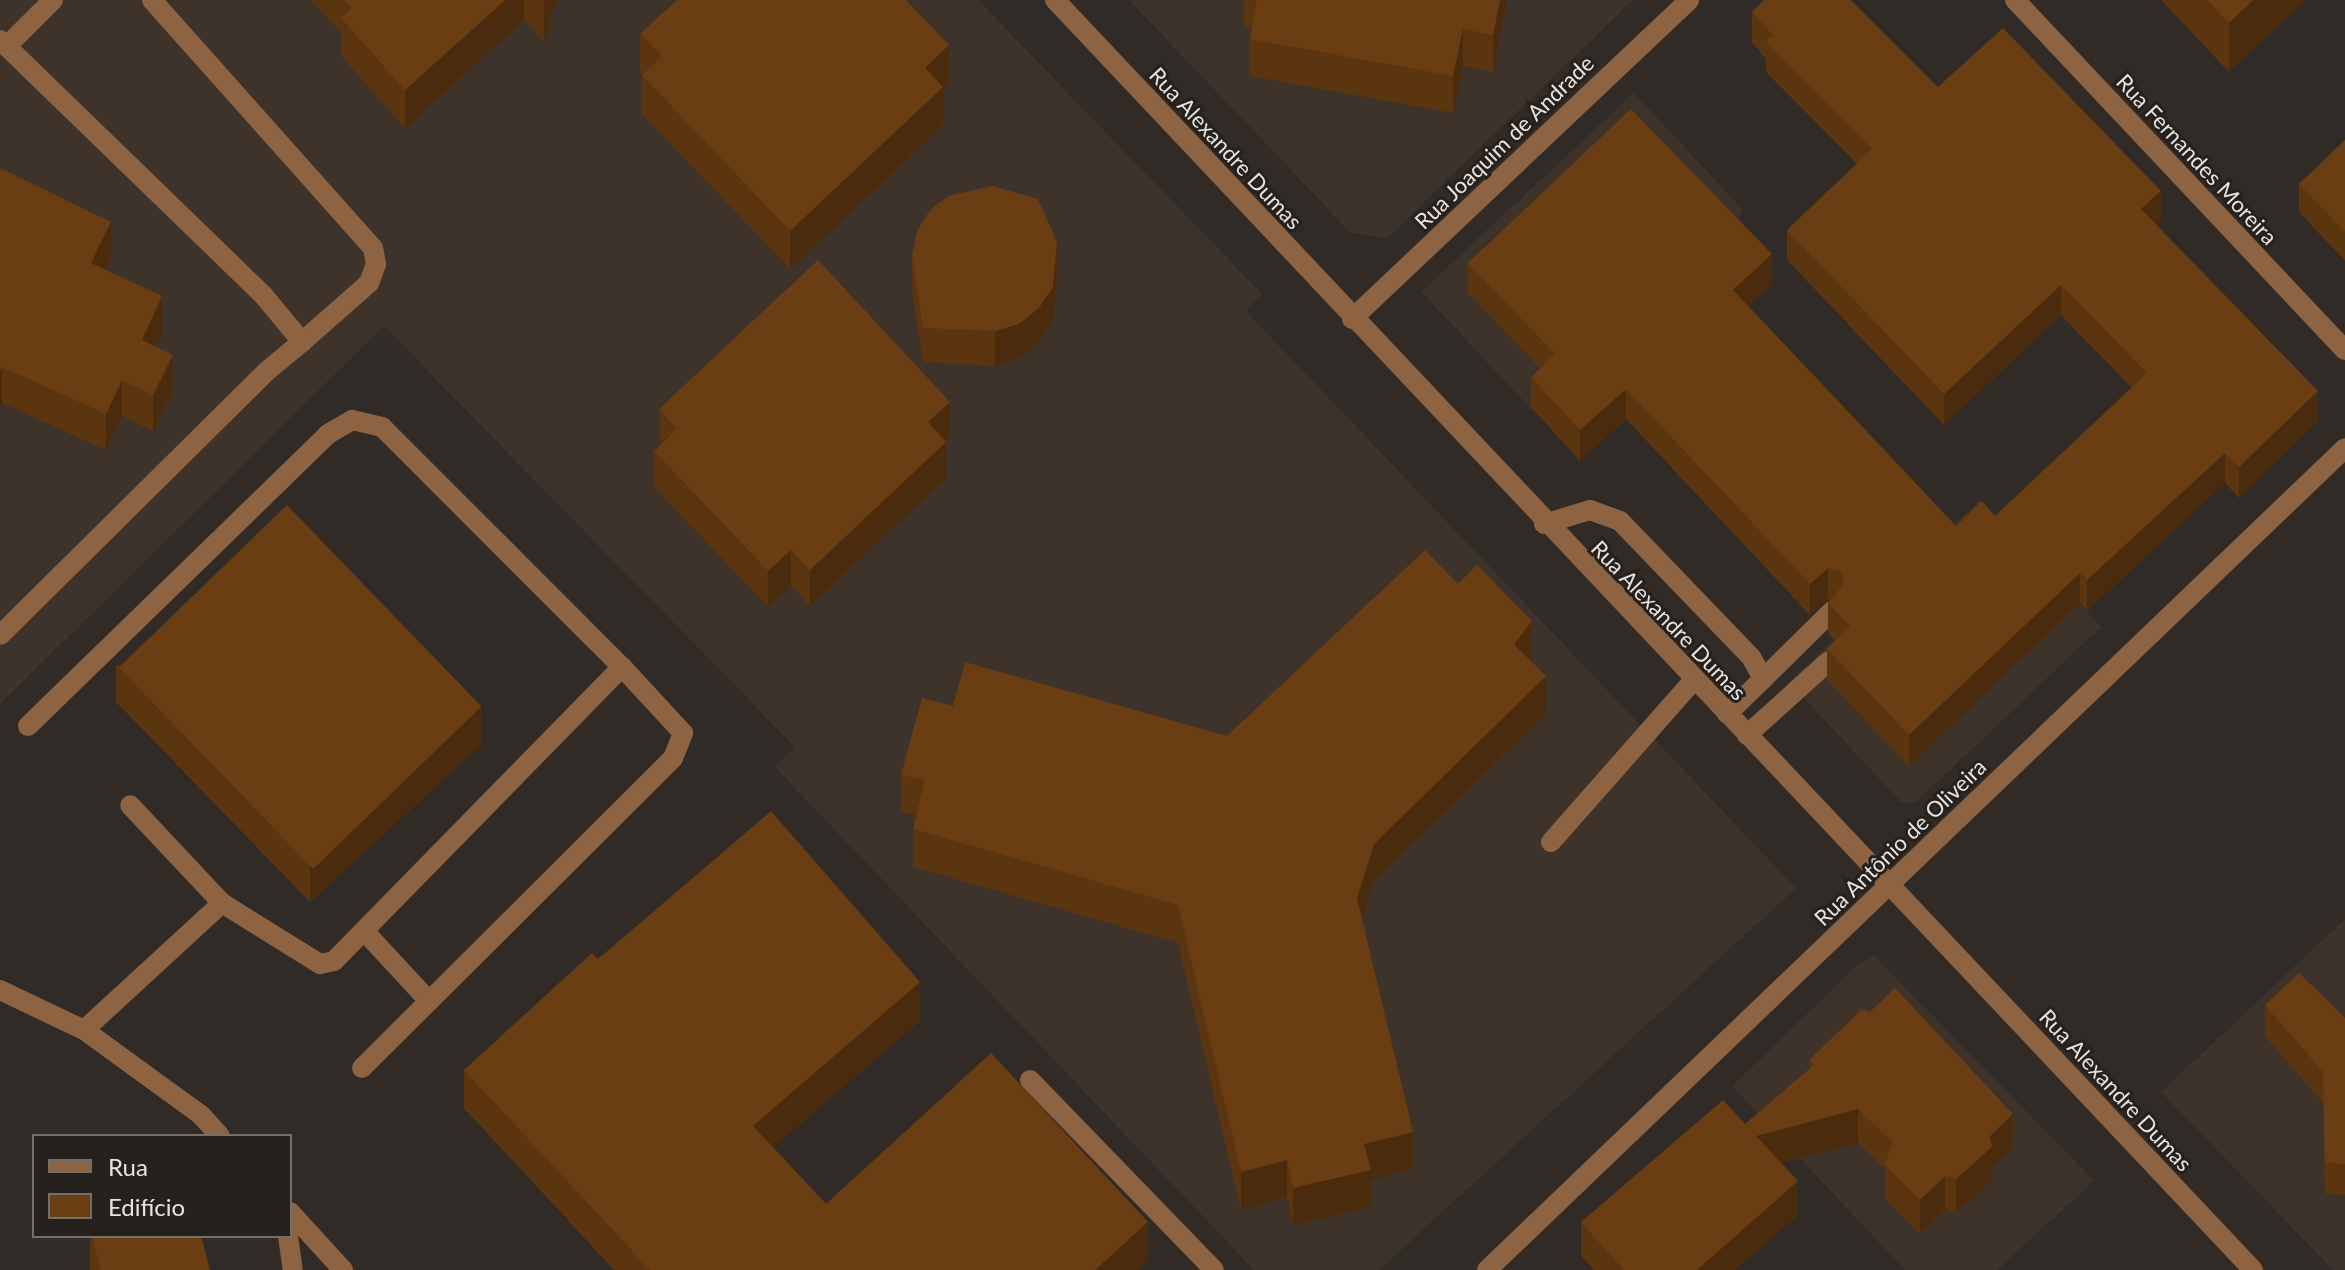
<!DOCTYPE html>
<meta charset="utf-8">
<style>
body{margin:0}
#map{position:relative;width:2345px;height:1270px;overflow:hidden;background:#302b27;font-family:Lato,sans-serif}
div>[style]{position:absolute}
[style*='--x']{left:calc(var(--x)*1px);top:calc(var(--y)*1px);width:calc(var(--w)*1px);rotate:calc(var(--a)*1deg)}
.built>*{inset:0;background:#3e332b;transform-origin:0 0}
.minor>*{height:20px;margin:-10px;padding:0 10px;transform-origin:10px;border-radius:10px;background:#8e6341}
.wall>*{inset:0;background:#5b3410;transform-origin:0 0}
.shaded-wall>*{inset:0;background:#4a2b0d}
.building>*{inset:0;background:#6a3d13;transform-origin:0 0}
span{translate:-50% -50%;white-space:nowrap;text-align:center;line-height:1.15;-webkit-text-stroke:6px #26211d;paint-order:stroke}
.street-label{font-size:22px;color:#e7e4e1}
.legend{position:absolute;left:32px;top:1134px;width:260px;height:104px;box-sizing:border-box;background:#26211d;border:2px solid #736f6b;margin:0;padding:10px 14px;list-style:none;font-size:24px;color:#e7e4e1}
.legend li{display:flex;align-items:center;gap:16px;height:40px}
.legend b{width:40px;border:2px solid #736f6b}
</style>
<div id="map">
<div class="built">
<div style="clip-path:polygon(0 0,978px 0,1262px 294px,1246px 311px,1796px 888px,1379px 1270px,1254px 1270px,775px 767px,795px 747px,384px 326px,0 704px)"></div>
<div style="clip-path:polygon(1129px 0,1633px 0,1387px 238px,1351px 233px)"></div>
<div style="left:1634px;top:93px;width:161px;height:291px;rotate:47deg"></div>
<div style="clip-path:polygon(1980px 500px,2101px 627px,1916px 802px,1901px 802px,1789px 682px)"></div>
<div style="clip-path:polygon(2345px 919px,2345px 1270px,2333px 1270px,2161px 1092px)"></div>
<div style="clip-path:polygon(1875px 956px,2094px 1181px,1997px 1270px,1905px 1270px,1732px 1086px,1859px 964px)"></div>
</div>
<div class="minor">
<div style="--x:152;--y:0;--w:332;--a:48.3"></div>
<div style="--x:373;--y:248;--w:16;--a:79"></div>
<div style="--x:376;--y:264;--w:20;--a:110"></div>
<div style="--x:369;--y:283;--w:89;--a:138.6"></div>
<div style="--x:1055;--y:0;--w:1746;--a:46.67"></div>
<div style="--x:2015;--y:0;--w:481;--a:46.7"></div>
<div style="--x:0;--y:40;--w:368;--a:44.1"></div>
<div style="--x:264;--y:296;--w:60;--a:50.4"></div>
<div style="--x:302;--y:342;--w:45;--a:140.4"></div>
<div style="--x:267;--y:371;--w:375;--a:135.3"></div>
<div style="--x:7;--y:46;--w:65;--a:-45"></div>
<div style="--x:1352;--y:319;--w:464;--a:-43.4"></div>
<div style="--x:1544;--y:524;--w:48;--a:-16.9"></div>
<div style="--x:1590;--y:510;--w:32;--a:20"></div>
<div style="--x:1620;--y:521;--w:189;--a:46.1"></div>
<div style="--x:1751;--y:657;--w:25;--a:61"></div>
<div style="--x:1763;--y:679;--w:50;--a:135.8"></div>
<div style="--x:1763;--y:679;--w:97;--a:-44.6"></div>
<div style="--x:28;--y:726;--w:419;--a:-44.2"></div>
<div style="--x:328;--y:434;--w:28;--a:-30"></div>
<div style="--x:352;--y:420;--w:31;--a:13"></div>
<div style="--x:382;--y:427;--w:339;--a:45"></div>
<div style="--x:622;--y:667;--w:412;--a:134.4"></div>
<div style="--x:334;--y:961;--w:14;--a:168"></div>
<div style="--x:320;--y:964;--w:115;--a:-148.1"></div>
<div style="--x:1747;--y:735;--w:110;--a:-42.1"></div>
<div style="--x:1551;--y:842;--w:215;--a:-48.6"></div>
<div style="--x:366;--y:933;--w:93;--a:47.2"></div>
<div style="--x:0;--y:990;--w:93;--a:25.5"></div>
<div style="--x:84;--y:1030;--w:145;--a:36"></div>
<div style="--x:201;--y:1115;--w:28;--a:48"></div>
<div style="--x:84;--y:1030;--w:188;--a:-42.6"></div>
<div style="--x:222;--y:903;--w:134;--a:-133.2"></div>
<div style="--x:362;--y:1068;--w:439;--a:-44.9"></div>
<div style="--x:673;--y:758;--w:27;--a:-68"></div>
<div style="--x:683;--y:733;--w:90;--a:-132.7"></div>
<div style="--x:1030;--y:1080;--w:264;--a:45.9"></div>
<div style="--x:290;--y:1212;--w:79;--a:47.6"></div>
<div style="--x:288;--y:1236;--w:34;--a:82"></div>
<div style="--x:1487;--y:1270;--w:1188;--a:-43.77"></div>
</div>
<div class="wall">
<div style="clip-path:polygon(311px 0,560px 0,555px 5px,544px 42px,524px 20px,405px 128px,341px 56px,341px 33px)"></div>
<div style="clip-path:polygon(1244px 0,1507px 0,1493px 72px,1463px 66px,1453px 113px,1250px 76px,1250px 39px,1252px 28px,1244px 26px)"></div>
<div style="clip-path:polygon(2161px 0,2306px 0,2229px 72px)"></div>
<div style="clip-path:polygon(1752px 12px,1938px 87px,2161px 222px,2157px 226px,2318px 421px,2239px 498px,2225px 483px,2087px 611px,2080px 603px,1909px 766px,1827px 680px,1827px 649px,1835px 641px,1828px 633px,1828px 603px,1831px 599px,1828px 599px,1810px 615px,1626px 419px,1580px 461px,1531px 407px,1531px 377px,1540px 368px,1468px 293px,1468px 263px,1772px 285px,1748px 306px,1956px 526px,1995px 516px,2132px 388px,2061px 315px,1944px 425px,1787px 260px,1787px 230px,1857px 164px,1766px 72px,1766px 59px,1752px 43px)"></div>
<div style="clip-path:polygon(640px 34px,949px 84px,943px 90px,943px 126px,790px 269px,642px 114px,642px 75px,640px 72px)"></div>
<div style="clip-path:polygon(2345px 140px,2345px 261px,2299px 212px,2299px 184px)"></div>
<div style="clip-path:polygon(0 168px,111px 258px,105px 270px,162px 333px,155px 347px,173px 391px,153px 431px,122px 416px,106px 450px,2px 403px)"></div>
<div style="clip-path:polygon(912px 256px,1057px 276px,1053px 321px,1039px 342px,1019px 358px,995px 366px,923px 362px,912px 290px)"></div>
<div style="clip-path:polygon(659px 409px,950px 437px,946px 442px,946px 478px,810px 606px,791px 586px,768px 607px,654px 487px,654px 451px,660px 446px)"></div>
<div style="clip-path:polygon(1532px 659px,1530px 660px,1546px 714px,1374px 881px,1362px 919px,1413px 1169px,1371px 1180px,1371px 1207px,1293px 1225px,1287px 1197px,1241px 1210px,1178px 943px,913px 867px,913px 829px,916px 815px,901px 812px,901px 775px,953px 706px,1227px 736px)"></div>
<div style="clip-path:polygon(116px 665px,481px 745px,310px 902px,116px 702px)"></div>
<div style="clip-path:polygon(598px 959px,920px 1021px,773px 1147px,826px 1204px,1148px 1261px,1138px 1270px,614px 1270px,464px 1108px,464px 1070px)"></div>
<div style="clip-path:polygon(2265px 1005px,2345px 1018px,2345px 1195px,2325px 1194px,2323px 1103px,2265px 1036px)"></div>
<div style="clip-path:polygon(1809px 1060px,2013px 1148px,1992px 1168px,1992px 1181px,1956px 1213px,1945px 1210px,1920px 1234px,1885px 1199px,1885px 1169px,1858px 1143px,1782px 1163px,1798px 1215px,1735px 1270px,1594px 1270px,1581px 1256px,1581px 1222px,1745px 1124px,1809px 1069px)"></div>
<div style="left:90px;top:1236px;width:111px;height:34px"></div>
</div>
<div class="shaded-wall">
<div style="clip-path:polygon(505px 0,524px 0,524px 20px,405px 128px,405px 90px)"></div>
<div style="clip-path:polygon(545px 0,560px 0,555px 5px,544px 42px,544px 5px)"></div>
<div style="clip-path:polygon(1500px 0,1507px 0,1493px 72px,1493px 35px)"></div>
<div style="clip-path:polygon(2253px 0,2306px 0,2229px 72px,2229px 23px)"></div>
<div style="clip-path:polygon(1463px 29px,1463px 66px,1453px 113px,1453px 76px)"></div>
<div style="clip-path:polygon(949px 45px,949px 84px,943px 90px,943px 126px,790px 269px,790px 231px,925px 68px)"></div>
<div style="clip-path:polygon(2161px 191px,2161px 222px,2141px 240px,2141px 209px)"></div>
<div style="clip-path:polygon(111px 222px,111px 258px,91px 300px,91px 263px)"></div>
<div style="clip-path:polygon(1057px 242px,1057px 276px,1053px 321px,1039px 342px,1019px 358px,995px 366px,995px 331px)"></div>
<div style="clip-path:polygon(1772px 254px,1772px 285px,1733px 321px,1733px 290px)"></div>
<div style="clip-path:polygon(2061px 285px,2061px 315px,1944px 425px,1944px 394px)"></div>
<div style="clip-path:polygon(162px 296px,162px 333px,142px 376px,142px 340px)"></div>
<div style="clip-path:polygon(173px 355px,173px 391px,153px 431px,153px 395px)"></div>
<div style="clip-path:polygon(2px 367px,2px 403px,0 407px,0 371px)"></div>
<div style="clip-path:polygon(122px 380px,122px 416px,106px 450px,106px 414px)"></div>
<div style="clip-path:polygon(1626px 389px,1626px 419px,1580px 461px,1580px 430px)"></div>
<div style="clip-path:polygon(2318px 391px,2318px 421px,2239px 498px,2239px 467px)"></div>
<div style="clip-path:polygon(950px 402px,950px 437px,928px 458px,928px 422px)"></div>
<div style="clip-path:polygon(946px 442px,946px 478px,810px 606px,810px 570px)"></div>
<div style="clip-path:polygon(2225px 453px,2225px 483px,2087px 611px,2087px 580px)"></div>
<div style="clip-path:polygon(791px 550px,791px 586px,768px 607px,768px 571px)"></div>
<div style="clip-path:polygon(1828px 568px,1828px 599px,1810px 615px,1810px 584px)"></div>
<div style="clip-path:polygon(2080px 573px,2080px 603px,1909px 766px,1909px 735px)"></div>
<div style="clip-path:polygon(1532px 621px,1532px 659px,1514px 682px,1514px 644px)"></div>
<div style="clip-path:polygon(1546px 676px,1546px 714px,1374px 881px,1357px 935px,1357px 898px,1374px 844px)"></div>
<div style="clip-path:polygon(481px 707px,481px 745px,310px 902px,310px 865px)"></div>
<div style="clip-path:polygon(920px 982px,920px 1021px,753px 1165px,753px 1126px)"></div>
<div style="clip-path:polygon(1858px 1109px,1858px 1143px,1756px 1170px,1756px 1136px)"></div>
<div style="clip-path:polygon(2013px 1114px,2013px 1148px,1992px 1168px,1992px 1181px,1956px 1213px,1956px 1179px,1990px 1136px)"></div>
<div style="clip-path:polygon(1413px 1132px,1413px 1169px,1371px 1180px,1371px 1207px,1293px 1225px,1293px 1188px,1364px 1144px)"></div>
<div style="clip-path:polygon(1287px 1160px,1287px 1197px,1241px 1210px,1241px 1172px)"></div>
<div style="clip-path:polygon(1945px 1176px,1945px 1210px,1920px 1234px,1920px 1200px)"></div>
<div style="clip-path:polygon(1798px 1181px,1798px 1215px,1735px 1270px,1697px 1270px)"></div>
<div style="clip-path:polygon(1148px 1222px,1148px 1261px,1138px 1270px,1095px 1270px)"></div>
</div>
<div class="building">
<div style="clip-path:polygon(344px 0,505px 0,405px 90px,341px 18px,352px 8px)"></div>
<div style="clip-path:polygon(677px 0,906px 0,949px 45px,925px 68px,943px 87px,790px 231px,642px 75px,662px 56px,640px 34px)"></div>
<div style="clip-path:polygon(1257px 0,1500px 0,1493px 35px,1463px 29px,1453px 76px,1250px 39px)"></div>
<div style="clip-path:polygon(1764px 0,1851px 0,1938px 87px,2003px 28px,2161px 191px,2141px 209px,2318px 391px,2239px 467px,2225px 453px,2087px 580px,2080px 573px,1909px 735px,1827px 649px,1850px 626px,1828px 603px,1844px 584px,1842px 572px,1828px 568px,1810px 584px,1626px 389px,1580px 430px,1531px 377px,1555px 354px,1468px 263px,1631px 109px,1772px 254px,1733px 290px,1956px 526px,1982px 501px,1995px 516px,2147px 373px,2061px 285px,1944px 394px,1787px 230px,1872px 149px,1766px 41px,1773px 35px,1752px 12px)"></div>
<div style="clip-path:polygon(2207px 0,2253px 0,2229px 23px)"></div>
<div style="clip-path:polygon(2345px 140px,2345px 232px,2299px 184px)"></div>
<div style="clip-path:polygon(0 168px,111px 222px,91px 263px,162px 296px,142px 340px,173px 355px,153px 395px,122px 380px,106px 414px,2px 367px,0 371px)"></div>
<div style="clip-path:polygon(992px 186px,1038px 199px,1057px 242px,1053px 287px,1039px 308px,1019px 324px,995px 331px,923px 328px,912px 256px,917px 231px,930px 210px,948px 196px)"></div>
<div style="clip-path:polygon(818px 260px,950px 402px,928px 422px,946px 442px,810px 570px,791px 550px,768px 571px,654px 451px,677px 429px,659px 409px)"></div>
<div style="left:287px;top:505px;width:280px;height:234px;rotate:46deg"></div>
<div style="clip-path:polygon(1425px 550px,1458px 584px,1477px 565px,1532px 621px,1514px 644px,1546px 676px,1374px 844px,1357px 898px,1413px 1132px,1364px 1144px,1371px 1170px,1293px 1188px,1287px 1160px,1241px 1172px,1178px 905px,913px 829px,925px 780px,901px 775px,922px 698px,953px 706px,965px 662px,1227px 736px)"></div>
<div style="clip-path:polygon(771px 811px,920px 982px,753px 1126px,826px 1204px,991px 1053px,1148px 1222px,1095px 1270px,650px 1270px,464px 1070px,592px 953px,598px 959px)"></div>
<div style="clip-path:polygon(2299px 973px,2345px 1018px,2345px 1164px,2325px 1163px,2323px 1072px,2265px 1005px)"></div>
<div style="clip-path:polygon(1895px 988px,2013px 1114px,1990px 1136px,1992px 1147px,1956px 1179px,1945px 1176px,1920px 1200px,1885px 1165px,1892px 1142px,1858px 1109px,1756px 1136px,1798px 1181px,1697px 1270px,1624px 1270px,1581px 1222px,1723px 1100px,1745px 1124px,1814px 1065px,1809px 1060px,1862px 1009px,1870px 1012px)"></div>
<div style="clip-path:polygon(92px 1236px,201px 1236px,210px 1270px,100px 1270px)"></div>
</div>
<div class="street-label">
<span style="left:1504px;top:142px;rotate:-44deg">Rua Joaquim de Andrade</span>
<span style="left:1226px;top:148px;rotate:47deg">Rua Alexandre Dumas</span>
<span style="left:2197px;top:159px;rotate:47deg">Rua Fernandes Moreira</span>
<span style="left:1669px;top:620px;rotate:46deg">Rua Alexandre Dumas</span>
<span style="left:1900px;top:842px;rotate:-44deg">Rua Antônio de Oliveira</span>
<span style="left:2116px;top:1090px;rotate:47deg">Rua Alexandre Dumas</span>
</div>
<ul class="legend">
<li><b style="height:10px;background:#8e6341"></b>Rua</li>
<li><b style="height:22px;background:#6a3d13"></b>Edifício</li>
</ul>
</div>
